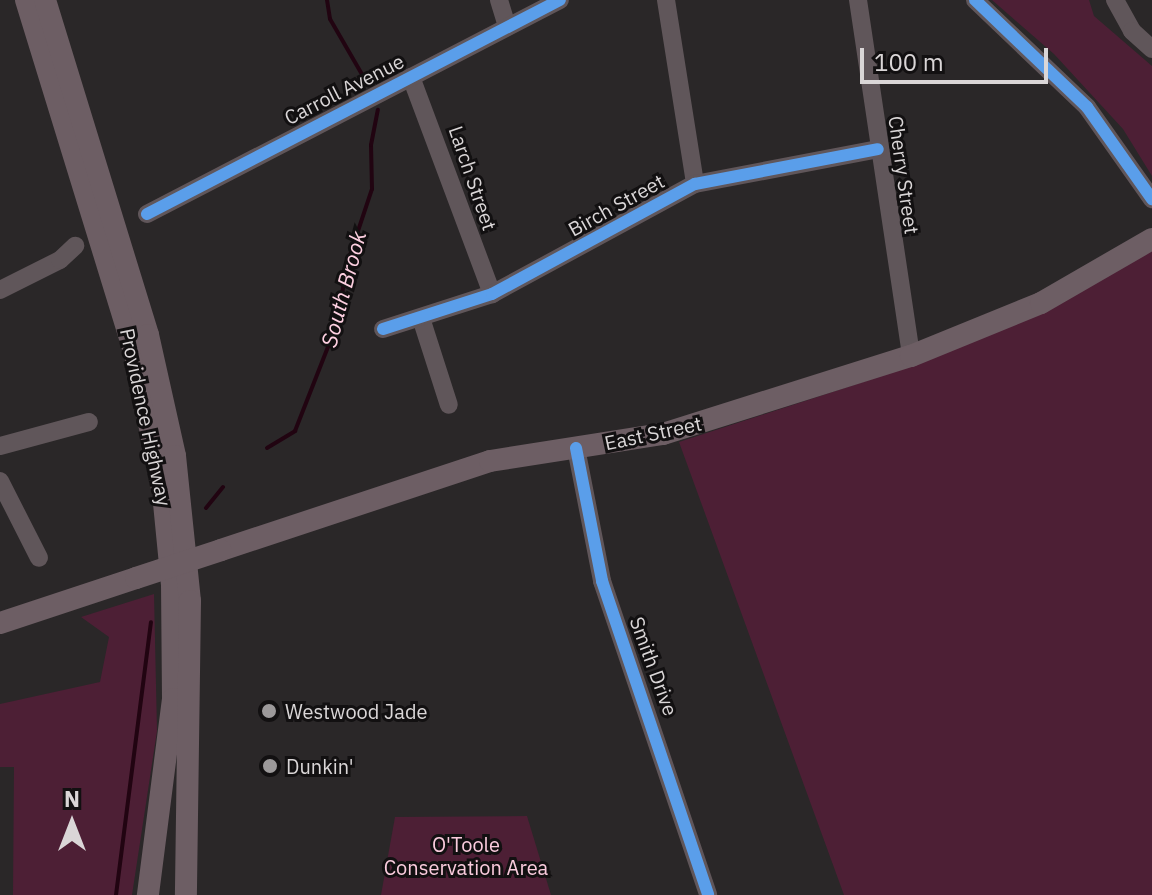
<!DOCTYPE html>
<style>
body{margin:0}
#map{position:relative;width:1152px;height:895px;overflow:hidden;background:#2a2728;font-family:"IBM Plex Sans",sans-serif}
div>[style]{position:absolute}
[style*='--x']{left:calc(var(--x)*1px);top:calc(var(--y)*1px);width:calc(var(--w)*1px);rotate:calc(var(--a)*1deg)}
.green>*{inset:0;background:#4d1f35}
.stream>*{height:4px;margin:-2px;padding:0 2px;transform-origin:2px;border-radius:2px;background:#210411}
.minor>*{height:18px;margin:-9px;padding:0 9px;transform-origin:9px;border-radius:9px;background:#60565a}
.major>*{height:22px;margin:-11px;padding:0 11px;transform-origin:11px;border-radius:11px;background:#6d5e64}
.major-bridge>*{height:22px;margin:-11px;padding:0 11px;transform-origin:11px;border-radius:11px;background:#6d5e64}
.cycleway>*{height:12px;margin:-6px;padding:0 6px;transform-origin:6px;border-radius:6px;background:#5a9eea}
.dots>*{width:22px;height:22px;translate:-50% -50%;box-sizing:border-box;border:4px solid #121011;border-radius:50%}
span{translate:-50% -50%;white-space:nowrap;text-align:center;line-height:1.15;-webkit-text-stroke:6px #121011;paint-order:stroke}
.street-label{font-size:20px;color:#dad6d7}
.poi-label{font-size:20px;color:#dad6d7}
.left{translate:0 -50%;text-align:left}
.park-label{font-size:20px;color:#facbdd}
.water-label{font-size:22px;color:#fed0e1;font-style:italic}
.north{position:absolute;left:32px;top:783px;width:80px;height:80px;-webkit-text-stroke:6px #121011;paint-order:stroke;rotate:0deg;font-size:22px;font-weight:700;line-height:32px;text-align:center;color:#dad6d7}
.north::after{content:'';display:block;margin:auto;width:28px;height:36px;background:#dad6d7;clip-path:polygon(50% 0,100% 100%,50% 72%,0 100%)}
.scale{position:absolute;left:860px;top:48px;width:188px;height:36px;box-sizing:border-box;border:4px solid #dad6d7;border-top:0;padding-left:10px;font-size:24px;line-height:28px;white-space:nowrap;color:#dad6d7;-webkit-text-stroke:6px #121011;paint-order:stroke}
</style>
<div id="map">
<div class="green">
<div style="clip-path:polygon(992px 0,1089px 0,1094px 16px,1152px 66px,1152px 176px,1123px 129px,1054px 54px)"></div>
<div style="clip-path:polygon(1152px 245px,1152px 895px,844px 895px,679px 442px,921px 363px)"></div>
<div style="clip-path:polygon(154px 594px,157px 731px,132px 895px,13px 895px,14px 767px,0 767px,0 704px,100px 682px,109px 637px,81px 617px)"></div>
<div style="clip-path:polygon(527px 816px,551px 895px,381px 895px,395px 817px)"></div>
</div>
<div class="stream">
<div style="--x:327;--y:0;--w:19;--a:81"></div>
<div style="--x:330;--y:19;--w:74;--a:60"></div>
<div style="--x:267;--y:448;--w:33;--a:-31"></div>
<div style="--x:295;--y:431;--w:115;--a:-68.6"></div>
<div style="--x:337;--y:324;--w:61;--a:-80.5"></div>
<div style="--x:347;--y:264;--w:79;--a:-71.6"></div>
<div style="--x:372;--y:189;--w:44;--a:-91.3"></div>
<div style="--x:371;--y:145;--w:36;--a:-79"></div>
<div style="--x:206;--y:508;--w:27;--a:-51"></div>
<div style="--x:116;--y:895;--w:275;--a:-82.7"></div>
</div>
<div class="minor">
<div style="--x:499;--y:0;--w:28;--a:73"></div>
<div style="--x:666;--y:0;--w:186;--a:81"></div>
<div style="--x:858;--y:0;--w:360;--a:81.5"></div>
<div style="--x:975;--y:0;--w:155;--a:43.7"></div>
<div style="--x:1087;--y:107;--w:113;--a:54.8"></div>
<div style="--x:1115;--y:0;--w:35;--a:61"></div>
<div style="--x:1132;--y:31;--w:27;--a:42"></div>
<div style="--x:411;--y:77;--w:232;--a:69.5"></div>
<div style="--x:147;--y:214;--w:465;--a:-27.4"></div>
<div style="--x:0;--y:290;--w:67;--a:-26.6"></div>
<div style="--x:60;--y:260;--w:21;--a:-43"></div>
<div style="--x:421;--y:318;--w:91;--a:72.2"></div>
<div style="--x:383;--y:329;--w:114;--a:-17.8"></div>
<div style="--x:492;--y:294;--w:231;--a:-28.5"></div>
<div style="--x:695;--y:184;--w:186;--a:-10.8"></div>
<div style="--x:0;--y:446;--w:92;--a:-15.1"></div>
<div style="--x:576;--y:448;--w:136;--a:78.9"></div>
<div style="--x:602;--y:581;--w:331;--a:71.3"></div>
<div style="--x:0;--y:481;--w:86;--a:63.1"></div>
</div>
<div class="major">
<div style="--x:26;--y:0;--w:375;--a:72.9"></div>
<div style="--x:136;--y:358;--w:138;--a:78.7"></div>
<div style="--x:163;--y:493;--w:91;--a:84.4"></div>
<div style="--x:172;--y:584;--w:115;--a:89.5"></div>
<div style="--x:173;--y:699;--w:198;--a:97.3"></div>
<div style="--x:45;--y:0;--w:350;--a:72.9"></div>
<div style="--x:148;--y:335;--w:124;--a:77.4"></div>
<div style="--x:175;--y:456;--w:146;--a:84.1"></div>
<div style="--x:190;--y:601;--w:294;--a:90.8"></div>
<div style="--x:221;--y:550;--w:283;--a:-18.3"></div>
<div style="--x:490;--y:461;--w:175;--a:-8.9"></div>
<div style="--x:663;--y:434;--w:260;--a:-17.5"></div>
<div style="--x:911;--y:356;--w:140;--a:-22.2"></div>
<div style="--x:1041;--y:303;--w:128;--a:-30"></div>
<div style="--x:0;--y:623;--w:143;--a:-18.3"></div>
</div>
<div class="major-bridge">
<div style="--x:136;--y:578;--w:89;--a:-18.2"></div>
</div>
<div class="cycleway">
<div style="--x:975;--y:0;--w:155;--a:43.7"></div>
<div style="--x:1087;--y:107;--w:113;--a:54.8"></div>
<div style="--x:147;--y:214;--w:465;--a:-27.4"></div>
<div style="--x:383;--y:329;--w:114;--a:-17.8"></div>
<div style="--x:492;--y:294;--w:231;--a:-28.5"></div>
<div style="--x:695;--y:184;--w:186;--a:-10.8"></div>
<div style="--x:576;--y:448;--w:136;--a:78.9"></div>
<div style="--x:602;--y:581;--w:331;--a:71.3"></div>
</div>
<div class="dots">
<div style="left:269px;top:711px;background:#9c999a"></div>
<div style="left:270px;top:766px;background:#9c999a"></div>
</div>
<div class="street-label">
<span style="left:344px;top:89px;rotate:-27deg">Carroll Avenue</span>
<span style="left:904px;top:175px;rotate:82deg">Cherry Street</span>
<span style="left:473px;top:178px;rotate:71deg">Larch Street</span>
<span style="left:616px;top:205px;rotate:-29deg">Birch Street</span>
<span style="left:146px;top:417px;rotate:78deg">Providence Highway</span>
<span style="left:653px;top:433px;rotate:-12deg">East Street</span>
<span style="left:654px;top:666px;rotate:70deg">Smith Drive</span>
</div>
<div class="poi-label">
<span class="left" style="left:285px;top:711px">Westwood Jade</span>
<span class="left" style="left:286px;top:766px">Dunkin'</span>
</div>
<div class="park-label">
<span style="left:466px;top:856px">O'Toole<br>Conservation Area</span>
</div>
<div class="water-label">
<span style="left:343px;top:289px;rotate:-75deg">South Brook</span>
</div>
<div class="north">N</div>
<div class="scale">100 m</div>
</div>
